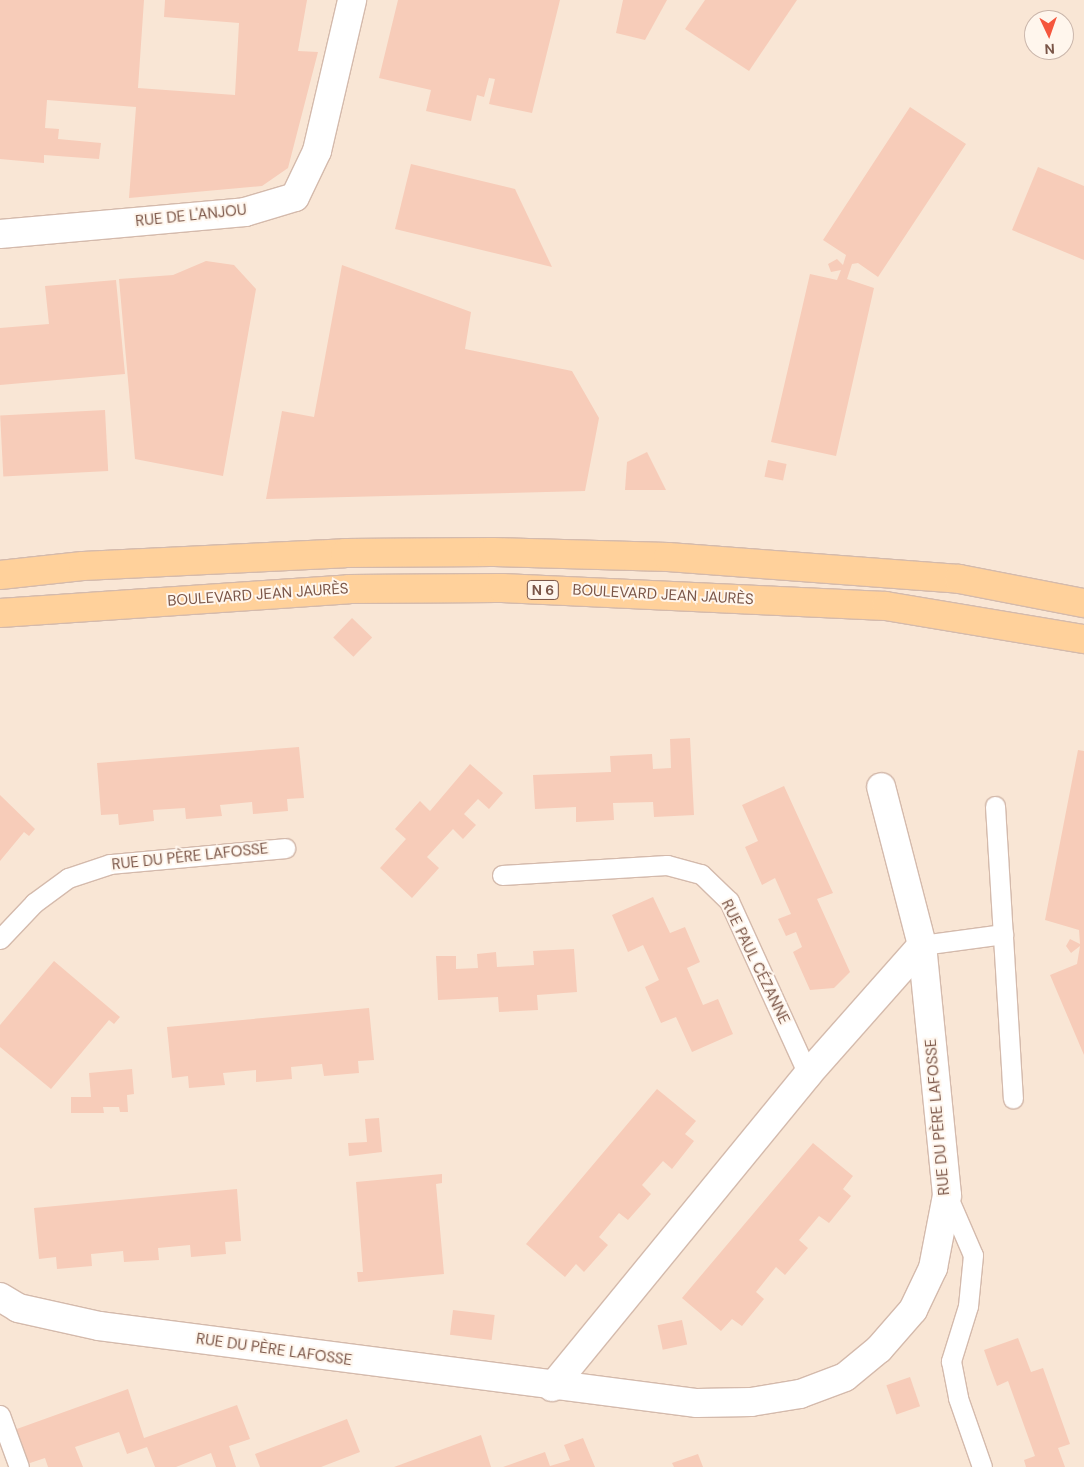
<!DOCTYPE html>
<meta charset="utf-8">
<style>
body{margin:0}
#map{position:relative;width:1084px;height:1467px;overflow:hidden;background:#fef2e5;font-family:"DM Sans",sans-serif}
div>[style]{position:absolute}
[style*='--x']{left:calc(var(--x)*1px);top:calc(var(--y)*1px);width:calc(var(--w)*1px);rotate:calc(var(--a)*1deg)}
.residential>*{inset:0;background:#f9e6d5}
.building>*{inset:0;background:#f7ccb9;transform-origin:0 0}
.roads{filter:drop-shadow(1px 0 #d4baac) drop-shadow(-1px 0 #d4baac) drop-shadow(0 1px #d4baac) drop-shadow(0 -1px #d4baac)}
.service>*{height:19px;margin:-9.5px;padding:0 9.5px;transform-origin:9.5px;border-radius:9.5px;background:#fff}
.minor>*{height:28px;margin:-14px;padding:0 14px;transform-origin:14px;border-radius:14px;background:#fff}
.primary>*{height:28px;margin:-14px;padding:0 14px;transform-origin:14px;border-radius:14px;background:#ffd19b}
span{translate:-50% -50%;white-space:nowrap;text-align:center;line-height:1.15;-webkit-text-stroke:4px #fff6ed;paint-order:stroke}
.shield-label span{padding:1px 4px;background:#fff6ed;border:1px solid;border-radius:4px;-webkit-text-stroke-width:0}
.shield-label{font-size:14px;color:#7a5547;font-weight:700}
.street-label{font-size:15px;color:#7a5547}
.north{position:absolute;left:1024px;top:10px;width:50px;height:50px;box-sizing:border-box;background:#fff6ed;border:1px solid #cab6ab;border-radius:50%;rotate:177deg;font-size:14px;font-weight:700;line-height:20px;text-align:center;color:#7a5547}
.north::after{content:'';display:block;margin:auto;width:18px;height:22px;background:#f5563d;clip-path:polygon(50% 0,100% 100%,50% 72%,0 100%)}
</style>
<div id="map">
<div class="residential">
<div style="clip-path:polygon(evenodd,0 0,1084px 0,1084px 1467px,0 1467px,0 0,1034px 20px,1064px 20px,1064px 50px,1034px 50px,1034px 20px)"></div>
</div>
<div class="building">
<div style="clip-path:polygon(0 0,144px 0,138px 88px,235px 95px,239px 23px,164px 17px,165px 0,307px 0,298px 51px,318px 52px,288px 168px,262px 186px,129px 198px,136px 107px,47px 100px,45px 128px,59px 129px,58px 139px,101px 143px,99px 159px,44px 155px,44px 163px,0 159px)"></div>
<div style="clip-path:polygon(398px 0,560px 0,532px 113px,489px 104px,495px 79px,489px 78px,484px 97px,477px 95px,471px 121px,426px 111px,431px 90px,379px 78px)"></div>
<div style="clip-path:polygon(623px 0,667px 0,645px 40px,616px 33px)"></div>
<div style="clip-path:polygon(705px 0,797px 0,749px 71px,685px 29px)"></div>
<div style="clip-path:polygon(910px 107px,966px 144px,878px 277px,858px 263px,852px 264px,847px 279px,874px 288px,836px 456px,771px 442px,810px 274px,837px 280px,841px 270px,831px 272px,828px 264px,837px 259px,843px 265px,846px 255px,823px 240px)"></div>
<div style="clip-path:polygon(411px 164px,515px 189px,552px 267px,395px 229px)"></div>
<div style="clip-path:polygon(1038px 167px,1084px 186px,1084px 260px,1012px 230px)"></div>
<div style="clip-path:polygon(206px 261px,234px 265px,256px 289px,223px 476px,135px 459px,119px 279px,173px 275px)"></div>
<div style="clip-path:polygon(342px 265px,471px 312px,465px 349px,572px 371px,599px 418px,585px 491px,266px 499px,282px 411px,314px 417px)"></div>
<div style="clip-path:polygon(116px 280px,125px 374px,0 385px,0 328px,49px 324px,45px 286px)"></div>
<div style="left:105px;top:410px;width:61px;height:105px;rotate:87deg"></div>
<div style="clip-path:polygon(647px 452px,666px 490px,625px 490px,627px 462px)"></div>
<div style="left:768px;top:460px;width:19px;height:17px;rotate:12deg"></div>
<div style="left:352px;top:618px;width:28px;height:27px;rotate:44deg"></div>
<div style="clip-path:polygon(690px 738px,694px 815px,654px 817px,653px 802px,613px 803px,614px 820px,576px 822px,576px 807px,535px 809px,533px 775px,611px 772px,610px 756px,652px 754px,653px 769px,671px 768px,670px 739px)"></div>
<div style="clip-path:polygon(299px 747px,304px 798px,287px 799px,288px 811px,253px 814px,252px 802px,220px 805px,222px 816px,186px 819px,185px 808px,153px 810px,154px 821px,119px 825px,118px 814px,101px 815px,97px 763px)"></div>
<div style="clip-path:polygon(1078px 750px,1084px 751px,1084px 1055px,1050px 975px,1077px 964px,1080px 946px,1071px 953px,1066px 946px,1070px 939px,1080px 944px,1079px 930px,1045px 920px)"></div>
<div style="clip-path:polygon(470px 764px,503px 793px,489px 809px,478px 799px,464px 814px,476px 825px,463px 839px,453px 829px,427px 857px,439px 868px,412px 898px,380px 868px,406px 839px,395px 829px,420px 801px,430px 811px)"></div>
<div style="clip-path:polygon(784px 786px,833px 893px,817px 899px,850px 972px,834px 988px,810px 990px,793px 952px,802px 947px,796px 932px,786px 936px,778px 919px,791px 914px,775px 878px,762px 885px,745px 847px,758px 841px,742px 805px)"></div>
<div style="clip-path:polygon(0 795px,35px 829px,29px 836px,24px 832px,0 861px)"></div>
<div style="clip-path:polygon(653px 897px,670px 933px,685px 927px,700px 962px,687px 968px,703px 1005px,718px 999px,733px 1034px,692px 1052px,676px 1017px,661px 1023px,645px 987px,659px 980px,643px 945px,628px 952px,612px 915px)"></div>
<div style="clip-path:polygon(574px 949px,577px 992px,537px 995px,538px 1010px,499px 1012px,498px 997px,438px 1000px,436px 956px,456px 956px,456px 969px,478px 968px,477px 954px,496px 952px,497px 967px,534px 965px,533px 951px)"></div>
<div style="clip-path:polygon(54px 961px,120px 1017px,114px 1024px,109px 1020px,51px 1089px,0 1047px,0 1025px)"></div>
<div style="clip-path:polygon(369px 1008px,374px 1060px,358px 1061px,359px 1073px,324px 1076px,322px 1064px,291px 1067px,292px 1079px,256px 1082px,256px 1070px,223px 1073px,225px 1085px,189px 1088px,188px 1076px,172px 1078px,167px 1027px)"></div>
<div style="clip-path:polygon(132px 1069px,134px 1094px,127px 1095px,128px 1112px,120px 1112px,119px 1107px,103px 1107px,104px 1113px,71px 1113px,71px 1097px,91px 1097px,89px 1073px)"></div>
<div style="clip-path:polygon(657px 1089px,696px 1121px,685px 1134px,694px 1141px,672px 1169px,663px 1161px,642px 1185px,651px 1194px,628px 1220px,619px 1213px,599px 1237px,608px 1245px,584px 1272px,576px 1264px,565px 1277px,526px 1244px)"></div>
<div style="clip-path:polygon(379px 1118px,382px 1152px,349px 1156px,348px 1143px,367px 1142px,365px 1119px)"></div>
<div style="clip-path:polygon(813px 1143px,853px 1176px,843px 1189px,851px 1196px,829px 1223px,819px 1216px,799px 1240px,808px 1248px,785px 1275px,776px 1267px,756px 1292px,764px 1299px,742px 1326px,732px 1319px,721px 1331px,682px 1298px)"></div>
<div style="clip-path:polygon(442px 1174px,442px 1183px,436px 1184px,444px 1274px,358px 1282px,357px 1272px,363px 1272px,356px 1182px)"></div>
<div style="clip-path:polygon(237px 1189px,241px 1241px,225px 1242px,226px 1254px,191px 1257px,190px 1245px,158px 1248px,159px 1260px,124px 1262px,123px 1251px,91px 1254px,92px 1266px,57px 1269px,56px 1257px,39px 1259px,34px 1208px)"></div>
<div style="left:453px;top:1310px;width:42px;height:25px;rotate:7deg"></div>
<div style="left:682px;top:1320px;width:25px;height:25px;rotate:78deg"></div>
<div style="clip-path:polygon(1018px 1338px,1031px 1372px,1043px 1368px,1070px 1444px,1058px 1448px,1065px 1467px,1026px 1467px,1024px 1460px,1035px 1456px,1008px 1381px,997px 1386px,991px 1370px,984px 1350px)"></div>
<div style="left:910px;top:1377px;width:31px;height:25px;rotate:71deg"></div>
<div style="clip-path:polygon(128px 1389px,144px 1438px,237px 1405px,250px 1439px,229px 1446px,236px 1467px,216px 1467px,211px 1453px,176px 1467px,155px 1467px,147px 1447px,127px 1454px,119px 1432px,75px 1447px,83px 1467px,48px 1467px,45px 1458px,27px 1464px,14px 1430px)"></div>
<div style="clip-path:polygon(347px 1419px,360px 1452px,321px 1467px,260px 1467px,255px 1454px)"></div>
<div style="clip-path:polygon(481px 1435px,491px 1467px,394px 1467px)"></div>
<div style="clip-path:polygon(583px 1438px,595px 1467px,503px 1467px,545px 1452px,550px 1466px,570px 1460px,564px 1445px)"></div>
<div style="clip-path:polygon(698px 1454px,703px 1467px,674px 1467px,672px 1463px)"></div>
</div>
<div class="roads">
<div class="service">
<div style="--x:995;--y:806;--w:293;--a:86.5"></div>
<div style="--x:502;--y:875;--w:165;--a:-3.5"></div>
<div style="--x:667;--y:865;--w:35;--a:15"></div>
<div style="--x:701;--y:874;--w:39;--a:44"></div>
<div style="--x:729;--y:901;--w:190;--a:65.5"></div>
<div style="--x:0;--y:939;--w:50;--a:-46.6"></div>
<div style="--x:34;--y:903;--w:42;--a:-36.3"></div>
<div style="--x:68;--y:878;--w:44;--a:-18.4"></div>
<div style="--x:110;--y:864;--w:176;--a:-5.2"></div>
<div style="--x:922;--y:945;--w:82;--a:-7.7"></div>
<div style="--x:947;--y:1195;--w:65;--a:66.6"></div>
<div style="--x:973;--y:1255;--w:51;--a:95.6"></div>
<div style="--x:968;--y:1306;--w:58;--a:107.2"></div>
<div style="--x:951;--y:1361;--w:38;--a:79"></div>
<div style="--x:958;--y:1398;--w:73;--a:70.8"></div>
<div style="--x:0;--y:1415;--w:55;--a:69.9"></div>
</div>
<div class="minor">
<div style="--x:0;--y:234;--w:246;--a:-5.1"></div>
<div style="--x:245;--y:212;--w:52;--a:-16.7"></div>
<div style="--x:295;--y:197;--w:51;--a:-64.4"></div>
<div style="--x:317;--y:151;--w:155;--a:-76.9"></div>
<div style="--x:0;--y:1297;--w:21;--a:31"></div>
<div style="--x:18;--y:1308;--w:83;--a:12.5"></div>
<div style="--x:99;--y:1326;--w:603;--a:7.34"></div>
<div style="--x:697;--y:1403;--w:54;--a:-1.1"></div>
<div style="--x:751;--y:1402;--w:50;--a:-9.3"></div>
<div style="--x:800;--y:1394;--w:48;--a:-20.7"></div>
<div style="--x:845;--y:1377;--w:44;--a:-39.5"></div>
<div style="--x:879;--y:1349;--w:52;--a:-48.9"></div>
<div style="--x:913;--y:1310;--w:47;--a:-64.5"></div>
<div style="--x:933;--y:1268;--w:74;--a:-79.1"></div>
<div style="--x:947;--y:1195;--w:251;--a:-95.7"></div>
<div style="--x:922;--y:945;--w:163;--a:-104.5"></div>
<div style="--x:552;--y:1387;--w:404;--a:-50.7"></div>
<div style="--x:808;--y:1074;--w:172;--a:-48.5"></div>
</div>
<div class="primary">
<div style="--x:0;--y:575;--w:83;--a:-6.2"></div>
<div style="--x:83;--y:566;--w:262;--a:-2.8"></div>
<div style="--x:345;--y:553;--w:147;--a:-0.4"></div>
<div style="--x:492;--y:552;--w:176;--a:1.6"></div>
<div style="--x:668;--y:557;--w:292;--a:4.3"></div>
<div style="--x:959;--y:579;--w:127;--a:10.9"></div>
<div style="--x:0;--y:613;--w:350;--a:-3.9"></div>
<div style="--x:349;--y:589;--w:153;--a:-0.4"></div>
<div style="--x:502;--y:588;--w:384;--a:2.7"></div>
<div style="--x:886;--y:606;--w:201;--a:9.5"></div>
</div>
</div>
<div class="shield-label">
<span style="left:543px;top:590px">N 6</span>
</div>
<div class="street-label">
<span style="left:191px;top:216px;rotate:-6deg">RUE DE L'ANJOU</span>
<span style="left:258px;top:595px;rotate:-4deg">BOULEVARD JEAN JAURÈS</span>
<span style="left:663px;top:595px;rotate:3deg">BOULEVARD JEAN JAURÈS</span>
<span style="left:190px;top:857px;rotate:-6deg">RUE DU PÈRE LAFOSSE</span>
<span style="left:755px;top:962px;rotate:64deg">RUE PAUL CÉZANNE</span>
<span style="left:938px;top:1117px;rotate:-95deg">RUE DU PÈRE LAFOSSE</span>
<span style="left:274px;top:1350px;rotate:8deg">RUE DU PÈRE LAFOSSE</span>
</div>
<div class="north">N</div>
</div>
